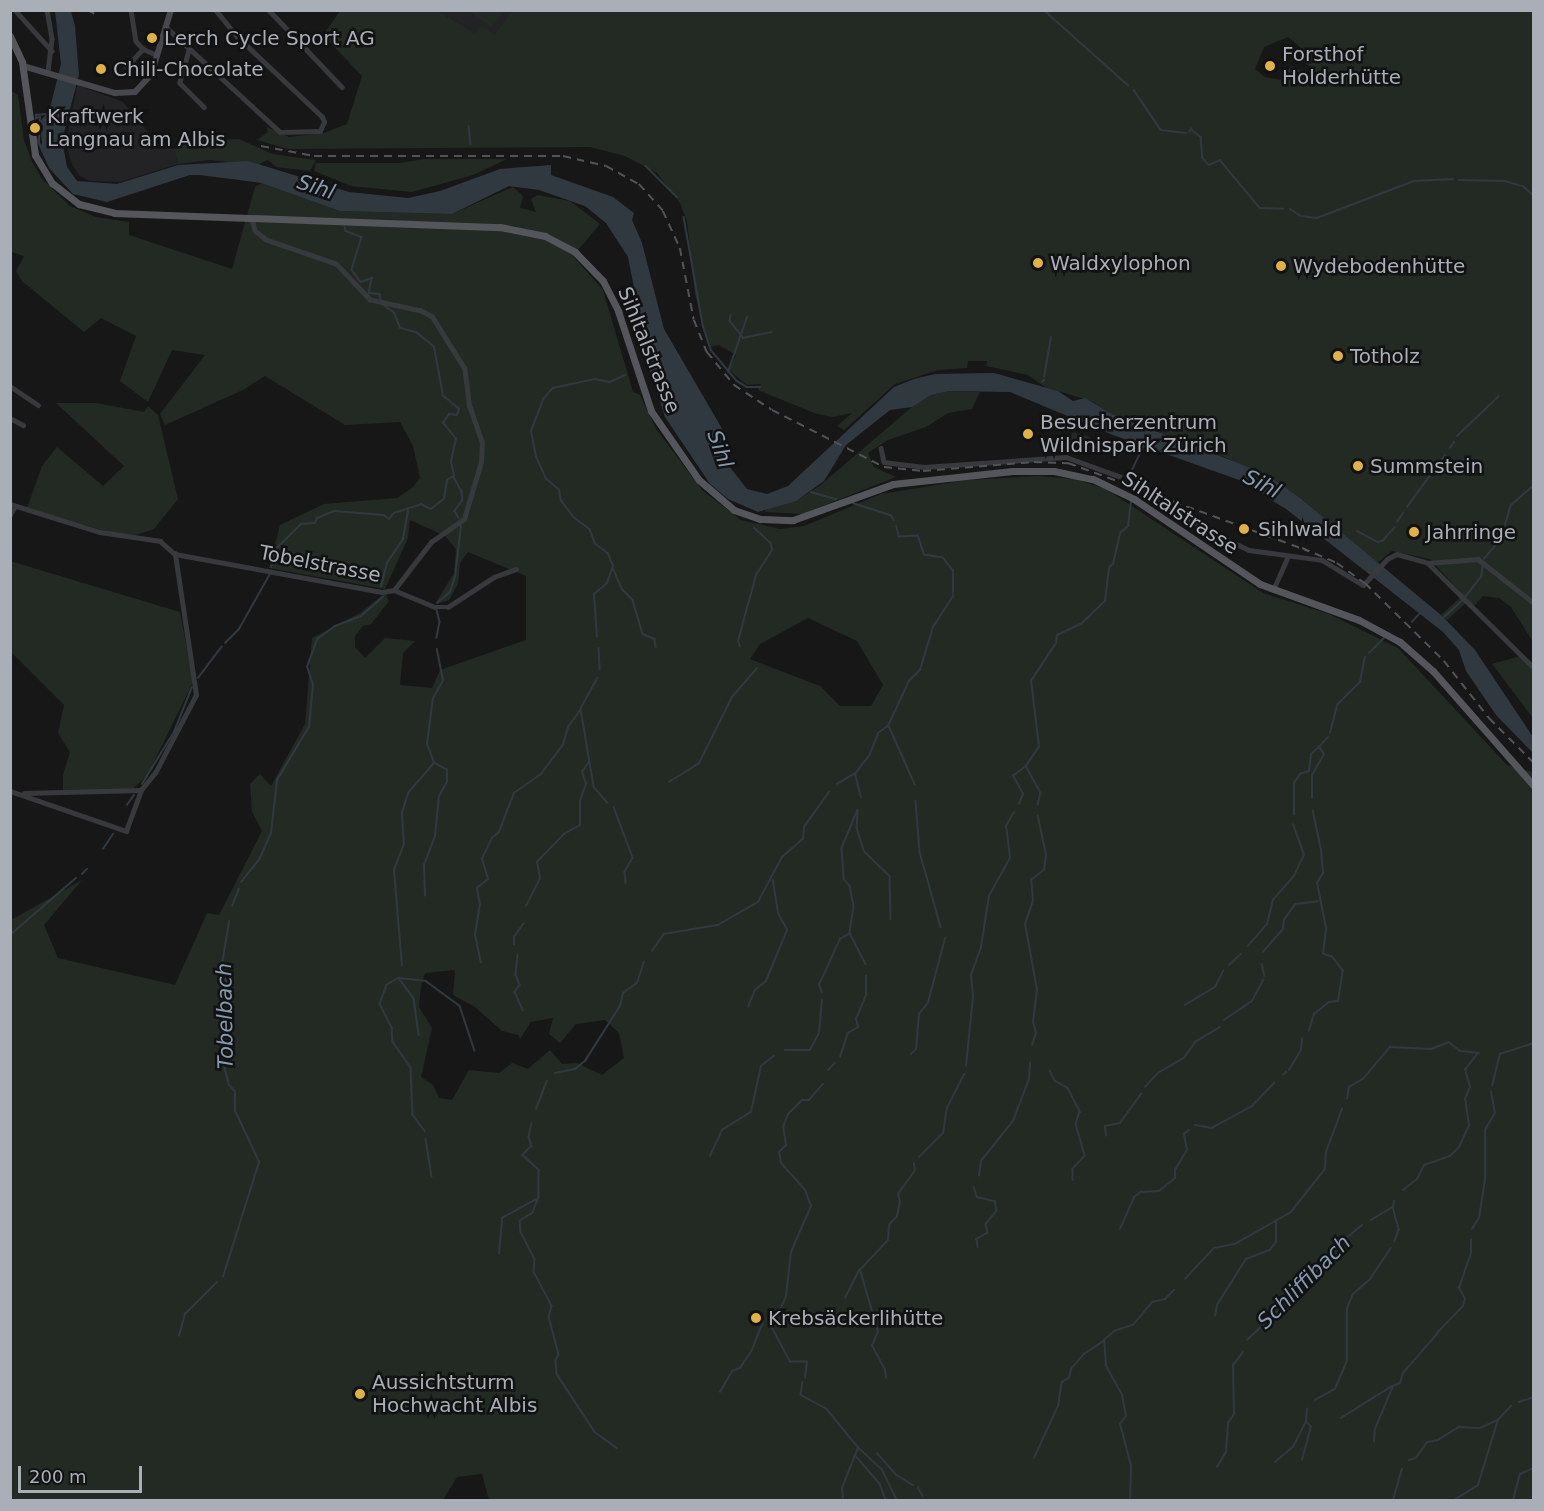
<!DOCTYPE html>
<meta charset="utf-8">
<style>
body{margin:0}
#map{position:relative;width:1544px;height:1511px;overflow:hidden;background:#171718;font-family:"DejaVu Sans",sans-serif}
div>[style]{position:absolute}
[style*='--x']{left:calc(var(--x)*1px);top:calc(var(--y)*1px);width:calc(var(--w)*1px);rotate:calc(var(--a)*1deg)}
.built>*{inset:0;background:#232325}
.green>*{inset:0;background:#232a24}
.water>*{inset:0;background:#313940}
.stream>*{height:1.5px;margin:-0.75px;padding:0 0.75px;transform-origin:0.75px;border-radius:0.75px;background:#313940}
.street>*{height:4.5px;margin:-2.25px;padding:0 2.25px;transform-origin:2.25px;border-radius:2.25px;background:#38393d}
.secondary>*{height:6px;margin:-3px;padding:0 3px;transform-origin:3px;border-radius:3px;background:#46484d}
.primary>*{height:7px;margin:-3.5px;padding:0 3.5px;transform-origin:3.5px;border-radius:3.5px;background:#55565c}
.rail>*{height:1.5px;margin-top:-0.75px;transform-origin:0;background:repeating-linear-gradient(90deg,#515358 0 8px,transparent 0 14px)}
.dots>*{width:16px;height:16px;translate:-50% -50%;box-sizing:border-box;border:3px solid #121213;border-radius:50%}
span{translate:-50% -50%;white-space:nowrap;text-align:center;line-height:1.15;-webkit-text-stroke:5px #121213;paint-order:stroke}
.poi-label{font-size:20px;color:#aaaeb7}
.left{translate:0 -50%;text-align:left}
.street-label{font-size:20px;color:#aaaeb7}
.water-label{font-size:21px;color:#859aae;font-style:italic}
.frame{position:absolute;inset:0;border:12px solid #aaaeb7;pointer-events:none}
.scale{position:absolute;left:18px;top:1466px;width:124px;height:27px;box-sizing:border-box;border:3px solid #aaaeb7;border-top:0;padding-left:8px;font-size:18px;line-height:21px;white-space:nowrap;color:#aaaeb7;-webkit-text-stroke:4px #121213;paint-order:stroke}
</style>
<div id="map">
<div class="built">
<div style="clip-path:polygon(438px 11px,513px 11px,494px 35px,475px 33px)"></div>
<div style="clip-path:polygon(77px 85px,123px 102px,153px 138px,174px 149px,178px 164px,120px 182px,89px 181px,80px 176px,72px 165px,66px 143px)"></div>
</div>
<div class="green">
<div style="clip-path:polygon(evenodd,513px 10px,1533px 11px,1533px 642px,1511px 607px,1499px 598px,1483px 596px,1474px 606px,1468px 601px,1447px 620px,1441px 615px,1463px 595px,1430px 559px,1392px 551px,1377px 563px,1300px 498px,1229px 459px,1112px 414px,1091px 401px,1045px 387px,1028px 375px,986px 366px,987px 361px,968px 361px,967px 368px,938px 370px,895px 384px,844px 430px,837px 426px,852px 413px,833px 417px,817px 414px,758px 390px,761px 384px,747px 385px,729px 370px,736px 355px,719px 345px,709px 347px,695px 294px,687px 221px,680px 203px,657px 173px,625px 156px,590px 147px,288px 149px,257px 140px,268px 132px,267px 127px,289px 137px,324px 133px,347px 124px,362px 76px,323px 35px,340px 11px,438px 11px,475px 33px,481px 25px,494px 35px,513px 10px,1288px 37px,1301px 48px,1302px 61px,1313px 69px,1310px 75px,1291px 66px,1281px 80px,1265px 77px,1255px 69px,1264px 47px,1288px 37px)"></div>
<div style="clip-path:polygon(469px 11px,504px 11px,491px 27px)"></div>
<div style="clip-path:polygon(evenodd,10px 90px,18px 95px,24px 140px,32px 162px,42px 179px,70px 206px,96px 217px,129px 222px,129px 235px,232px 269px,255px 187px,261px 183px,340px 211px,452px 214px,513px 187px,523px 196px,520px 208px,536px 212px,531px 199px,538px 195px,570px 201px,600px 224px,573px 256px,603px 290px,633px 392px,640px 395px,656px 429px,703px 491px,741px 520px,780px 529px,804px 526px,881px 494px,967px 480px,1038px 476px,1074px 479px,1106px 489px,1263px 593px,1329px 614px,1398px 648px,1507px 765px,1533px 772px,1533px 1500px,489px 1500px,482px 1474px,457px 1477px,443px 1500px,11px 1500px,11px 920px,82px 880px,44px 925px,58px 958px,175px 985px,207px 913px,219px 915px,262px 831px,252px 812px,250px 784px,260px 774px,271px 786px,305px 724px,312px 638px,360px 613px,385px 593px,389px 601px,371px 624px,363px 626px,355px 636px,355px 647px,365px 658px,385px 638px,415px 641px,403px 653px,400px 685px,432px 688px,440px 670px,526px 640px,526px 576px,468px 552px,460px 563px,458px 584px,449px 600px,435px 604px,454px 573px,456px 549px,445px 536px,410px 520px,408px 538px,385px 589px,269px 568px,280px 525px,324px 504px,397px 498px,413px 487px,420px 478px,413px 446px,400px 422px,345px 425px,265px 376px,243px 390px,165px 425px,160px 414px,205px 355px,172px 350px,148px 402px,120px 381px,136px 336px,101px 318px,84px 332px,22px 281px,16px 271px,24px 256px,11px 252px,10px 90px,808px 618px,857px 641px,883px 685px,871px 706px,840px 706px,820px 686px,750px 659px,760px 644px,808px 618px,10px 90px,455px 970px,453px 995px,475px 1007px,502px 1031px,518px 1035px,520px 1039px,531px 1022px,553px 1018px,549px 1034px,560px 1043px,576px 1024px,605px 1020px,619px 1033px,624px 1058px,602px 1075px,577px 1063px,562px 1064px,550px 1050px,528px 1069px,512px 1063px,499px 1073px,469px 1070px,452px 1100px,439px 1098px,433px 1085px,421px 1077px,432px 1028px,419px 1007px,421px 986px,425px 973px,455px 970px)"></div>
<div style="clip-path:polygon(239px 139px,272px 154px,316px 160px,310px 171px,276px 167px,268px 160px,257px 165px,210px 160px,178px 164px,174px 149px,183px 141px)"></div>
<div style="clip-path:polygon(424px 159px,507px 159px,473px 175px,412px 192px,351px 186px,314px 171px,316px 163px,401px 163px)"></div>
<div style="clip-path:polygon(949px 391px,980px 392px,972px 409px,948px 413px,926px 427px,888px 440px,868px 453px,874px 467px,896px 477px,802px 514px,765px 512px,766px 507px,796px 501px,818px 487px,912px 407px,931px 395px)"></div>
<div style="clip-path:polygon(56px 403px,96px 403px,144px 412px,148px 406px,158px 415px,178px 499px,154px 529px,136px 535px,112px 533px,27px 508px,42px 466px,57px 447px,103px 486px,124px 466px)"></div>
<div style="clip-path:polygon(1073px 432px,1087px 436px,1097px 442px,1092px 449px,1068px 440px)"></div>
<div style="clip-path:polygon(10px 561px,180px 612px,193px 682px,148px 774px,133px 789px,63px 790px,63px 775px,70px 752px,58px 733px,64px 705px,11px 652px)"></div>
<div style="clip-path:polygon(1521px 656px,1533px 669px,1533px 718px,1492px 664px)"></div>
</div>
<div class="water">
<div style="clip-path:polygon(55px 11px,71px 11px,75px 26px,79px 75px,62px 140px,67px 167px,77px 181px,117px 184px,178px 165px,248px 161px,349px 192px,408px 198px,440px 191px,500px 169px,551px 165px,551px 175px,613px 197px,634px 213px,632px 220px,642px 243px,664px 329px,724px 432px,729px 466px,747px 489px,767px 494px,788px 486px,894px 387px,914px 379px,935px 374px,994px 373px,1058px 391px,1073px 401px,1085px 398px,1112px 414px,1266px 474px,1300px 498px,1441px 615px,1475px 650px,1533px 737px,1533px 753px,1496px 715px,1466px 671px,1459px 650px,1443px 632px,1286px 509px,1239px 480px,1113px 435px,1010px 392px,949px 391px,931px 395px,912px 407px,890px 410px,846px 445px,824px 481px,796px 501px,758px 512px,728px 499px,710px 484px,665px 417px,639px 338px,642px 329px,628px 257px,606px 223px,585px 206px,539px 190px,509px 186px,452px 214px,340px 211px,261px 183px,200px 175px,190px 175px,107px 202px,73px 194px,49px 168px,33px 132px,36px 132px,38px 141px,42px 145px,40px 121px,49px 112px,61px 64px)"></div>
</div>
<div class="stream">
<div style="--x:1044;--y:10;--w:113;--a:41.8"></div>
<div style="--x:1134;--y:90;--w:48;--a:56"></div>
<div style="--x:1161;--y:130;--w:25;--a:7"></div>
<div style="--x:469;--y:126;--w:18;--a:84"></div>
<div style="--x:1189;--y:132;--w:4;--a:-56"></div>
<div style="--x:1191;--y:129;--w:13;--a:39"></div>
<div style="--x:1201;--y:137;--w:21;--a:85"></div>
<div style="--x:1203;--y:158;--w:9;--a:49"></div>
<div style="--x:1209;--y:165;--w:12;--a:-24"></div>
<div style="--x:1220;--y:160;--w:62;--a:50.2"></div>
<div style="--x:1260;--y:208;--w:23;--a:2"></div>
<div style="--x:39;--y:143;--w:26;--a:-88"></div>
<div style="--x:40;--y:117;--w:4;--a:153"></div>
<div style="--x:36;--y:119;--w:4;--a:-90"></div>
<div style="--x:36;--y:115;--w:9;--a:-6"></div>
<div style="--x:646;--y:166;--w:44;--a:45"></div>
<div style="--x:1459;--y:180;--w:46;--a:1.2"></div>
<div style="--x:1505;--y:181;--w:19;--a:16"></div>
<div style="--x:1523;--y:186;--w:15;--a:42"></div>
<div style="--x:1290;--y:209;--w:13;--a:32"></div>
<div style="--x:1301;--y:216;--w:16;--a:7"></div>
<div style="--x:1317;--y:218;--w:104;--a:-20.9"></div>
<div style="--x:1414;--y:181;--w:39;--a:-3"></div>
<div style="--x:684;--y:217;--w:110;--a:80"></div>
<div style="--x:703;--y:325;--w:26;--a:72"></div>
<div style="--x:711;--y:350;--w:40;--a:50"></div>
<div style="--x:737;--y:381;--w:12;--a:31"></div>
<div style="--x:747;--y:387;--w:13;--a:0"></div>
<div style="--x:345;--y:227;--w:4;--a:76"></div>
<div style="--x:346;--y:231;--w:17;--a:21"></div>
<div style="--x:362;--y:237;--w:34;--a:107"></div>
<div style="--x:352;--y:270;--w:15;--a:53"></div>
<div style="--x:361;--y:282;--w:12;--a:-20"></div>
<div style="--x:372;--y:278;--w:15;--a:101"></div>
<div style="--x:369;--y:293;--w:11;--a:5"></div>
<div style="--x:380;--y:294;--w:6;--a:81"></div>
<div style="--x:731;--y:315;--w:6;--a:99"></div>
<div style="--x:730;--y:321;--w:21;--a:51"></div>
<div style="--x:743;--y:338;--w:29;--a:-12"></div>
<div style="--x:728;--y:372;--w:58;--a:-70.9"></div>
<div style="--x:1044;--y:377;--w:40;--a:-80"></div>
<div style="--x:1042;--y:382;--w:3;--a:-45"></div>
<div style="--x:1457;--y:436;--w:57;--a:-43.6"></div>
<div style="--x:1450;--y:448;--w:7;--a:-56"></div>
<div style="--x:1129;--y:476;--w:34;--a:-64"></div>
<div style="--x:454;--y:477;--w:17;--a:62"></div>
<div style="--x:462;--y:492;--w:8;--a:83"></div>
<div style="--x:463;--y:500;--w:14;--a:126"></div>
<div style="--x:455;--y:511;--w:8;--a:60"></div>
<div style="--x:811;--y:492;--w:26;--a:16"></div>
<div style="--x:853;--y:503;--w:40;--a:18"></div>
<div style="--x:891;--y:515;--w:6;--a:59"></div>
<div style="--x:1407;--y:507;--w:64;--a:-53.8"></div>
<div style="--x:1397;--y:522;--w:11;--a:-56"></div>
<div style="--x:1357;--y:531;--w:24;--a:28"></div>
<div style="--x:1378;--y:542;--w:6;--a:-18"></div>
<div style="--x:1384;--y:539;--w:16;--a:-47"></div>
<div style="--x:1484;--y:559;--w:26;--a:-50"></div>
<div style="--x:1501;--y:539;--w:35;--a:-74"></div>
<div style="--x:1511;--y:505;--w:30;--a:-41"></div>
<div style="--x:271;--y:567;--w:9;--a:-54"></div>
<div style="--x:276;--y:560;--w:9;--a:-111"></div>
<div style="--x:273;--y:552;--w:40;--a:-45"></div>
<div style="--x:301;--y:524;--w:14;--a:-4"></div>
<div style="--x:315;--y:523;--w:5;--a:-68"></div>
<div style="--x:317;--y:518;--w:18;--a:-22"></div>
<div style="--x:334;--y:511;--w:50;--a:4.6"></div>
<div style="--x:384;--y:515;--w:6;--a:39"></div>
<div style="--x:389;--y:519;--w:8;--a:-50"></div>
<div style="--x:394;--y:513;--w:28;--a:-18"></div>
<div style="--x:421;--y:504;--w:11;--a:27"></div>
<div style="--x:431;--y:509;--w:16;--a:-38"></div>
<div style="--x:444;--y:499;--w:19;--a:-81"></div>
<div style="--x:447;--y:480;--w:8;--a:-30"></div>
<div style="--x:454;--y:476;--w:14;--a:-102"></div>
<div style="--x:451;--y:462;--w:24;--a:-78"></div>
<div style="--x:456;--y:439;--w:21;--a:-129"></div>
<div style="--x:443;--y:423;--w:11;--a:-56"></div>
<div style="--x:449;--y:414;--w:8;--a:7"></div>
<div style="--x:457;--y:415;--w:6;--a:-72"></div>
<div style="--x:459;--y:409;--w:21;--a:-141"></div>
<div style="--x:443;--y:396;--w:50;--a:-100.4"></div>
<div style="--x:434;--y:347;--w:22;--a:-141"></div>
<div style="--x:417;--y:333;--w:18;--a:-164"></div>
<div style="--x:400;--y:328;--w:16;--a:-112"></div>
<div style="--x:394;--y:313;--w:14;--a:-144"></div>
<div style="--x:613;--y:568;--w:24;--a:66"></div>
<div style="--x:623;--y:590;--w:14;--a:45"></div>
<div style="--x:633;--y:600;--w:35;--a:74"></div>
<div style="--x:643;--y:634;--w:13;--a:23"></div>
<div style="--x:655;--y:639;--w:8;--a:83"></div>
<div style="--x:381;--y:587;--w:25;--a:-76"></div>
<div style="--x:387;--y:563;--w:29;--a:-56"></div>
<div style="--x:403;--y:539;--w:28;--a:-80"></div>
<div style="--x:1466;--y:596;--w:24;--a:-52"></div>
<div style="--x:1481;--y:577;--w:13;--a:-81"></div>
<div style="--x:437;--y:603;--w:17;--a:-40"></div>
<div style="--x:450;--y:592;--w:16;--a:-72"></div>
<div style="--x:455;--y:577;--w:51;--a:-83.3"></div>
<div style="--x:437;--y:610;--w:12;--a:76"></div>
<div style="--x:440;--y:622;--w:16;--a:101"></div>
<div style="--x:1444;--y:617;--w:25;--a:-42"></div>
<div style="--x:1412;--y:622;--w:13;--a:-48"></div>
<div style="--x:597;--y:637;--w:43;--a:-94"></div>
<div style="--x:594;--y:594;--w:17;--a:-40"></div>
<div style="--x:607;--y:583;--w:18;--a:-71"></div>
<div style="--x:613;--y:566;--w:13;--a:-113"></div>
<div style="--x:608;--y:554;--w:16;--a:-142"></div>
<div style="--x:595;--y:544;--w:15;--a:-110"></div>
<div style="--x:590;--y:530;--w:20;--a:-143"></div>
<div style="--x:574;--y:518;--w:21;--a:-127"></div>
<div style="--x:561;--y:501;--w:11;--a:-100"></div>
<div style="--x:559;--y:490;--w:17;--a:-140"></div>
<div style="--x:546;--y:479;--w:24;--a:-114"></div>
<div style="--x:536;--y:457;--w:26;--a:-101"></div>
<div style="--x:531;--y:431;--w:34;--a:-69"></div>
<div style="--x:543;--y:399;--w:15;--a:-48"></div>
<div style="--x:553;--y:388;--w:43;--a:-12.1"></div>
<div style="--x:595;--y:379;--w:15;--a:11"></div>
<div style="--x:610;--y:382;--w:17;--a:-25"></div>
<div style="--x:225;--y:643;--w:20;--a:-45"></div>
<div style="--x:239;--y:629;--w:63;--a:-60.6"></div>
<div style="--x:740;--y:647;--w:6;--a:-108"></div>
<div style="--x:738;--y:641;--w:68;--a:-74.7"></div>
<div style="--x:756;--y:575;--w:30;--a:-57"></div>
<div style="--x:772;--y:550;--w:6;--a:-99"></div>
<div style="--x:771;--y:544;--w:23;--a:-137"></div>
<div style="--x:599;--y:648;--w:21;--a:87"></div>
<div style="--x:1369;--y:653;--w:21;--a:-45"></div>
<div style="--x:198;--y:678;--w:39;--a:-53"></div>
<div style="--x:598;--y:678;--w:35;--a:119"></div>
<div style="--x:581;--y:709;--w:79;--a:80.5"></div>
<div style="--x:594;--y:787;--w:21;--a:49"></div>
<div style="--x:889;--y:726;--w:64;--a:65.9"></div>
<div style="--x:1330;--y:733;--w:29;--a:-76"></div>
<div style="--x:1337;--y:705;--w:33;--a:-45"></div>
<div style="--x:1360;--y:682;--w:25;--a:-79"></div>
<div style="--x:1026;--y:766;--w:31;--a:61"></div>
<div style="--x:1041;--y:793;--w:12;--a:104"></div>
<div style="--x:669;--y:782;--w:36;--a:-32"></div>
<div style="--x:699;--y:763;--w:74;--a:-63.4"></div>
<div style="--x:732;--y:697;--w:38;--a:-49"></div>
<div style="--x:142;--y:784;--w:61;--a:-58.4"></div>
<div style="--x:174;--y:732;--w:48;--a:-68.2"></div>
<div style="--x:837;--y:784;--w:20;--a:-30"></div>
<div style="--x:861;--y:798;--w:25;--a:-104"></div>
<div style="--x:855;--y:774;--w:25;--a:-53"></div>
<div style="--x:870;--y:754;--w:22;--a:-69"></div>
<div style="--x:878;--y:733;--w:12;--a:-35"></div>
<div style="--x:888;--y:726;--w:50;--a:-65"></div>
<div style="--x:909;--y:681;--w:16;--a:-45"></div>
<div style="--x:920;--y:670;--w:45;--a:-73.2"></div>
<div style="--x:933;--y:627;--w:37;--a:-57"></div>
<div style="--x:953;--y:596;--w:25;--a:-90"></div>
<div style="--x:953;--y:571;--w:16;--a:-128"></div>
<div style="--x:943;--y:558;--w:19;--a:-171"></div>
<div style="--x:924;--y:555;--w:20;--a:-108"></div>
<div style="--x:918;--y:536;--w:19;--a:177"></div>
<div style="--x:899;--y:537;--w:11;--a:-105"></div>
<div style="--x:1312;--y:798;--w:23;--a:-90"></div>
<div style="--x:1312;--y:775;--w:24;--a:-60"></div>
<div style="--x:1324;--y:754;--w:9;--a:-126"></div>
<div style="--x:1319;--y:747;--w:13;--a:-48"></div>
<div style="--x:916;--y:801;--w:51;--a:85.5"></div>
<div style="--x:920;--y:852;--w:78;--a:74.4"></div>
<div style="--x:1019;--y:804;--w:11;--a:-68"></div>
<div style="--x:1023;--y:794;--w:21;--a:-119"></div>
<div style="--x:1013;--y:776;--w:16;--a:-38"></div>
<div style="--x:1026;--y:766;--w:23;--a:-56"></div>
<div style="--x:1039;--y:747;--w:66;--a:-96.9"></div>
<div style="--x:1031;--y:681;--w:45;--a:-56.7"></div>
<div style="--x:1056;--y:643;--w:8;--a:-83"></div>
<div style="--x:1057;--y:635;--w:26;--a:-25"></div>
<div style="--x:1081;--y:624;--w:33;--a:-44"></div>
<div style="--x:1105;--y:601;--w:34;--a:-83"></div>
<div style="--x:1109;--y:567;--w:5;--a:-37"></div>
<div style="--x:1113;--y:564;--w:32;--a:-77"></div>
<div style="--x:1120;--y:533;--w:11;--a:-41"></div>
<div style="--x:1128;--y:526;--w:25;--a:-83"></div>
<div style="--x:127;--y:805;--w:12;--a:-55"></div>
<div style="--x:614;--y:807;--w:54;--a:69.6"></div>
<div style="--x:633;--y:858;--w:16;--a:120"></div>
<div style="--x:625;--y:872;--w:11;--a:85"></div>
<div style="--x:858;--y:810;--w:41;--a:112.8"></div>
<div style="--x:842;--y:848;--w:31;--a:86"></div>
<div style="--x:844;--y:879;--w:9;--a:49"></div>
<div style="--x:850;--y:886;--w:21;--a:79"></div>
<div style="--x:854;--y:907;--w:26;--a:99"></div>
<div style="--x:850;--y:933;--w:35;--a:63"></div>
<div style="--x:858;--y:811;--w:17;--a:93"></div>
<div style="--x:857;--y:828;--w:25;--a:72"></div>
<div style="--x:865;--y:852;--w:35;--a:44"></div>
<div style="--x:890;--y:876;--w:43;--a:88.7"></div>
<div style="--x:1294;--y:815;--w:32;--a:-90"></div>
<div style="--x:1294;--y:783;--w:11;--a:-56"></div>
<div style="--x:1300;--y:774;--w:9;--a:-18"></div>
<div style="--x:1309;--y:771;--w:17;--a:-83"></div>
<div style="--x:1311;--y:754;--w:11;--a:-41"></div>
<div style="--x:103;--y:849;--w:18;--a:-56"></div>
<div style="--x:82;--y:874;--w:7;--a:-45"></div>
<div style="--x:241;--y:882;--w:28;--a:-51"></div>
<div style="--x:259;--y:860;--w:30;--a:-66"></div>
<div style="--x:271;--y:833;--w:53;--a:-83.5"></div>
<div style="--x:277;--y:780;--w:62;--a:-58.9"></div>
<div style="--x:309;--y:727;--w:42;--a:-84.6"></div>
<div style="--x:313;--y:685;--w:19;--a:-108"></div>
<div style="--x:307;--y:667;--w:30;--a:-70"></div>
<div style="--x:317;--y:639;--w:22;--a:-36"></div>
<div style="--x:335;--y:626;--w:28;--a:-21"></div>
<div style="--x:361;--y:616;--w:29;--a:-41"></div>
<div style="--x:425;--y:896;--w:31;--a:-92"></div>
<div style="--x:424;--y:865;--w:31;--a:-69"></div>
<div style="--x:435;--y:836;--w:40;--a:-84.3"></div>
<div style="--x:439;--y:796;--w:16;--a:-60"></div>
<div style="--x:447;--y:782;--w:12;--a:-90"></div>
<div style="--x:447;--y:770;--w:15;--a:-152"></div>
<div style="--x:232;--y:906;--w:18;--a:-68"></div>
<div style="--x:526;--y:906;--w:31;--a:-63"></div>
<div style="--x:540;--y:878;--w:16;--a:-101"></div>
<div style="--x:537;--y:862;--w:39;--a:-46"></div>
<div style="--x:564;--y:834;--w:18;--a:-29"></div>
<div style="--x:580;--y:825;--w:24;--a:-90"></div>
<div style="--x:580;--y:801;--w:18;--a:-71"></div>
<div style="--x:586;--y:784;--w:13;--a:-108"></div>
<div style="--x:582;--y:772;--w:11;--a:-56"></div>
<div style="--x:10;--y:935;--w:87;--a:-40.8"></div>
<div style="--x:514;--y:945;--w:8;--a:-90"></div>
<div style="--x:514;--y:937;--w:16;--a:-55"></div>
<div style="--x:1248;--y:946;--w:29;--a:-49"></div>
<div style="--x:1267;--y:924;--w:25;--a:-76"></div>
<div style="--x:1273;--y:900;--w:32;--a:-49"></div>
<div style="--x:1294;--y:876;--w:23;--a:-65"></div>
<div style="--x:1304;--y:855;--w:32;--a:-110"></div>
<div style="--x:652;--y:951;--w:21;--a:-55"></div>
<div style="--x:664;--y:934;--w:55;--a:-9.5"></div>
<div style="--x:718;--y:925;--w:46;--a:-29.9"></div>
<div style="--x:758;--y:902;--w:51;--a:-61.9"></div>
<div style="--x:782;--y:857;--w:28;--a:-41"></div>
<div style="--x:803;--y:839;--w:12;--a:-85"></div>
<div style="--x:804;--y:827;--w:43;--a:-54.5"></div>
<div style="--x:1263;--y:952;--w:30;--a:-49"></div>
<div style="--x:1283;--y:929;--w:9;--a:-84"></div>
<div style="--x:1284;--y:920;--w:19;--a:-55"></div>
<div style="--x:1295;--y:904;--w:23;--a:-7"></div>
<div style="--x:518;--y:955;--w:20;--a:96"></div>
<div style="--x:516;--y:975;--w:11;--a:68"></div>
<div style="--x:520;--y:985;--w:9;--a:126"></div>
<div style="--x:515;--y:992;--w:20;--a:66"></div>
<div style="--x:481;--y:963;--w:29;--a:-102"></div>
<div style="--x:475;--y:935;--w:30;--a:-81"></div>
<div style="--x:480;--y:905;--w:17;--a:-100"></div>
<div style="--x:477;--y:888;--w:14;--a:-39"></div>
<div style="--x:488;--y:879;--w:21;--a:-107"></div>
<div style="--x:482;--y:859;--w:23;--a:-65"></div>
<div style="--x:492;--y:838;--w:9;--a:-41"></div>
<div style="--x:499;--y:832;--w:42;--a:-69"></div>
<div style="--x:514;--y:793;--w:33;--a:-35"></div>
<div style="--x:541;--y:774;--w:36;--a:-53"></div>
<div style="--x:563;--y:745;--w:19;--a:-74"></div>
<div style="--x:568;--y:727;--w:22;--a:-54"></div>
<div style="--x:1262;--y:964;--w:12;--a:76"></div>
<div style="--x:1229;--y:965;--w:16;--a:-43"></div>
<div style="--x:402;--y:966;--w:96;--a:-94.8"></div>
<div style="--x:394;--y:870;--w:28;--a:-69"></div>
<div style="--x:404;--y:844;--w:31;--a:-94"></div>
<div style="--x:402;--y:813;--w:21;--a:-73"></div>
<div style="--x:408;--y:793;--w:40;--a:-49"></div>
<div style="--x:434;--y:763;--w:20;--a:-110"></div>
<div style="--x:427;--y:744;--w:46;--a:-82.6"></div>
<div style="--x:433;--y:698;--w:20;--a:-60"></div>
<div style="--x:443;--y:681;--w:32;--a:-101"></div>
<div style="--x:399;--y:978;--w:14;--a:150"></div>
<div style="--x:387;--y:985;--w:20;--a:110"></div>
<div style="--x:380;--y:1004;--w:27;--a:63"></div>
<div style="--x:392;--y:1028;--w:14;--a:86"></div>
<div style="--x:393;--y:1042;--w:32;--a:55"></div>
<div style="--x:411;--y:1068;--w:47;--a:87.6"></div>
<div style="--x:413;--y:1115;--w:20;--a:53"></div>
<div style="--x:399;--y:978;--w:27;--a:6"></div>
<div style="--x:426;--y:981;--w:42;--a:36.3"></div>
<div style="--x:460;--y:1006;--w:47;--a:71.6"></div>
<div style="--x:399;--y:978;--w:26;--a:54"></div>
<div style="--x:414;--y:999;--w:36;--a:82"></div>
<div style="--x:822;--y:993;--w:9;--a:-111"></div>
<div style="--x:819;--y:985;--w:51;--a:-65.5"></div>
<div style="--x:840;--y:939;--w:10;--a:-29"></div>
<div style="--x:1185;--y:1005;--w:35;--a:-31"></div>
<div style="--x:1215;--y:987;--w:18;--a:-63"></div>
<div style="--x:748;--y:1007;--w:18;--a:-68"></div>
<div style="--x:755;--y:990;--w:14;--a:-39"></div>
<div style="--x:766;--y:981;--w:55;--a:-67.6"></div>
<div style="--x:787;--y:930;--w:19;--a:-118"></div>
<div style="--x:778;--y:913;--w:33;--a:-99"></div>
<div style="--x:1224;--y:1020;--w:34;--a:-34"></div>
<div style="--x:1252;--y:1001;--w:24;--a:-62"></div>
<div style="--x:1309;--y:1031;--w:18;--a:-74"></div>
<div style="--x:1314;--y:1014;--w:19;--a:-39"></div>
<div style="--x:1329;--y:1002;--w:9;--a:-6"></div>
<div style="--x:1338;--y:1001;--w:30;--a:-81"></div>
<div style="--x:1343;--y:971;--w:18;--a:-128"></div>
<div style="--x:1332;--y:957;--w:9;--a:-162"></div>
<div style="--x:1323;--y:954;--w:26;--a:-83"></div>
<div style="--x:1326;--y:928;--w:46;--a:-101.3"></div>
<div style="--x:1317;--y:883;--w:12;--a:-59"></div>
<div style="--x:1323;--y:873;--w:23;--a:-95"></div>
<div style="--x:1321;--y:850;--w:40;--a:-102"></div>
<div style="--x:1032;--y:1045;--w:13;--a:-72"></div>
<div style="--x:1036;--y:1033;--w:11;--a:-105"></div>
<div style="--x:1033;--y:1022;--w:32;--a:-83"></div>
<div style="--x:1037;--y:990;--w:67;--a:-100.3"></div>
<div style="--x:1025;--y:924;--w:24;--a:-71"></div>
<div style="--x:1033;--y:901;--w:21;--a:-95"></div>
<div style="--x:1031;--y:880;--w:16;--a:-38"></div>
<div style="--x:1044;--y:870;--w:15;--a:-82"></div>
<div style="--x:1046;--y:855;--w:40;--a:-102"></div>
<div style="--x:785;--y:1050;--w:25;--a:0"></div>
<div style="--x:810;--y:1050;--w:19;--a:-62"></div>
<div style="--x:819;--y:1033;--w:33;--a:-85"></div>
<div style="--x:911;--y:1054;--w:7;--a:-45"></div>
<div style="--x:916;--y:1049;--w:35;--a:-85"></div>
<div style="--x:919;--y:1014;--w:14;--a:-51"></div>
<div style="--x:928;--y:1003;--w:67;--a:-75.3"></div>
<div style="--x:10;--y:1057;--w:36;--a:90"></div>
<div style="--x:840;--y:1057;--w:25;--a:-72"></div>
<div style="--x:848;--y:1033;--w:12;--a:-31"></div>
<div style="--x:858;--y:1027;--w:8;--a:-104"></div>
<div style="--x:856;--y:1019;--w:26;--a:-67"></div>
<div style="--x:866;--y:995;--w:19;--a:-90"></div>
<div style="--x:966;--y:1066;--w:69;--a:-84.2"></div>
<div style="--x:973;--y:997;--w:22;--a:-95"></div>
<div style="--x:971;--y:975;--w:30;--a:-70"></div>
<div style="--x:981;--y:947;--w:52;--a:-81.1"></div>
<div style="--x:989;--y:896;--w:43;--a:-61.1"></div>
<div style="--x:1010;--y:858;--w:32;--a:-97"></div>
<div style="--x:1006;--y:826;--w:16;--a:-60"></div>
<div style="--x:828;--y:1070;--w:10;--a:-45"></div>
<div style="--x:1289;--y:1070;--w:23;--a:-59"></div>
<div style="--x:1301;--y:1050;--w:11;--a:-85"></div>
<div style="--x:1050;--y:1071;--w:11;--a:63"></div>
<div style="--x:1055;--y:1081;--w:15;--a:28"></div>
<div style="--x:1068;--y:1088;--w:27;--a:63"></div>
<div style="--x:1080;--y:1112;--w:13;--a:108"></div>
<div style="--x:1076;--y:1124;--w:33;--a:74"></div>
<div style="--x:1085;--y:1156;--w:18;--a:133"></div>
<div style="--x:1073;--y:1169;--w:11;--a:90"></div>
<div style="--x:555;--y:1073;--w:20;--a:-11"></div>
<div style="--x:575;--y:1069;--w:13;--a:-39"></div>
<div style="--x:585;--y:1061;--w:65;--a:-57.5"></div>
<div style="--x:620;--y:1006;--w:13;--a:-77"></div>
<div style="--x:623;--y:993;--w:17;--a:-36"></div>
<div style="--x:637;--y:983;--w:22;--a:-72"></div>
<div style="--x:1283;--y:1075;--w:4;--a:-45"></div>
<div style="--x:1492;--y:1086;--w:33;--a:-76"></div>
<div style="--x:1500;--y:1054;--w:36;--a:-18"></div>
<div style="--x:1145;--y:1087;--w:19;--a:-47"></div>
<div style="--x:1158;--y:1073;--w:30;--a:-30"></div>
<div style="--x:1184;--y:1058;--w:19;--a:-55"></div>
<div style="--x:1195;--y:1042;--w:29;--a:-31"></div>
<div style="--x:1347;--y:1099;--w:12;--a:-81"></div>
<div style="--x:1349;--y:1087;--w:16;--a:-30"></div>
<div style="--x:1363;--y:1079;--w:42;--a:-49.8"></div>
<div style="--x:1390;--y:1047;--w:41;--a:2.8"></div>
<div style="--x:1431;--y:1049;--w:19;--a:-21"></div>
<div style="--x:1449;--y:1042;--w:14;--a:39"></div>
<div style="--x:1460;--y:1051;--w:19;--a:6"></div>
<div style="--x:536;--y:1109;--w:30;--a:-69"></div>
<div style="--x:532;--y:1123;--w:14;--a:102"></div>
<div style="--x:529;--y:1137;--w:9;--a:72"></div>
<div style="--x:532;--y:1146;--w:13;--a:135"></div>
<div style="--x:523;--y:1155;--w:22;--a:43"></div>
<div style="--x:539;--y:1170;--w:27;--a:90"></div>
<div style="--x:539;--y:1197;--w:17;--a:111"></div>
<div style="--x:533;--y:1213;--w:15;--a:148"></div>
<div style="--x:520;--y:1221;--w:11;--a:85"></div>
<div style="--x:521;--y:1232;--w:30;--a:63"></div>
<div style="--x:535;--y:1259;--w:13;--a:94"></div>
<div style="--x:534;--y:1272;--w:38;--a:62"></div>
<div style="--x:552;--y:1306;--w:11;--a:105"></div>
<div style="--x:549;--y:1317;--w:39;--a:75"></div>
<div style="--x:559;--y:1355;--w:6;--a:121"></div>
<div style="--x:556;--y:1360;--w:14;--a:86"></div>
<div style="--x:557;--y:1374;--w:69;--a:56.8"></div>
<div style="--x:595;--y:1432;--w:27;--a:36"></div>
<div style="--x:1195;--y:1125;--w:17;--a:10"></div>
<div style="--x:1212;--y:1128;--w:46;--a:-28.8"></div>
<div style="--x:1252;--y:1106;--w:32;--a:-46"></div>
<div style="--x:1106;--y:1136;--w:10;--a:-96"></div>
<div style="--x:1105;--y:1126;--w:15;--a:-11"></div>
<div style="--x:1120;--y:1123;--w:36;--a:-54"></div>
<div style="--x:426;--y:1139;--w:38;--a:81"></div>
<div style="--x:710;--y:1156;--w:29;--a:-65"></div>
<div style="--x:722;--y:1130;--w:34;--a:-32"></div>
<div style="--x:751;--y:1112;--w:47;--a:-77.7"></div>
<div style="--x:761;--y:1066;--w:16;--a:-38"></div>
<div style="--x:919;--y:1157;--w:34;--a:-45"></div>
<div style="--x:943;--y:1133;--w:25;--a:-81"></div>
<div style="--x:947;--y:1108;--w:38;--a:-63"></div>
<div style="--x:979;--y:1176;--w:15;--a:-82"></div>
<div style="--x:981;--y:1161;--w:51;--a:-51.3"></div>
<div style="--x:1013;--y:1121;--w:45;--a:-69.1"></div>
<div style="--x:1029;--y:1079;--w:16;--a:-86"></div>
<div style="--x:974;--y:1187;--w:10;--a:73"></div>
<div style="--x:977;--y:1197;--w:18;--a:13"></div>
<div style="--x:995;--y:1201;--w:10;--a:79"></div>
<div style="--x:997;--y:1211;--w:17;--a:130"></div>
<div style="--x:986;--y:1224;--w:9;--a:77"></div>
<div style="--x:988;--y:1233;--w:13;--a:151"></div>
<div style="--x:977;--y:1239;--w:8;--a:83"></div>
<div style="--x:1403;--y:1190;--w:18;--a:-38"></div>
<div style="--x:1417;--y:1179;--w:16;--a:-63"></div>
<div style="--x:1424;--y:1165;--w:28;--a:-19"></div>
<div style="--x:1450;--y:1156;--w:13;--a:-45"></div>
<div style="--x:1459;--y:1147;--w:23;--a:-65"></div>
<div style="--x:1469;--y:1126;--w:27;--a:-98"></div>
<div style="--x:1465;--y:1099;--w:13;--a:-67"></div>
<div style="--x:1470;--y:1087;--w:18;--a:-106"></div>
<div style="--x:1465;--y:1070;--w:21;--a:-53"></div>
<div style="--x:1393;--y:1207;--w:24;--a:75"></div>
<div style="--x:1399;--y:1230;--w:12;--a:110"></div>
<div style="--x:1371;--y:1220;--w:26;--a:-31"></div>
<div style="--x:1393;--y:1207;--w:6;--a:-81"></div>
<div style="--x:1120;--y:1229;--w:35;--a:-66"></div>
<div style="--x:1134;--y:1197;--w:9;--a:-36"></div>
<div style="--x:1141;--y:1192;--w:18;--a:-3"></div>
<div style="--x:1159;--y:1191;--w:21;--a:-39"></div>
<div style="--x:1175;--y:1178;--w:8;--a:-90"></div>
<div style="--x:1175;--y:1170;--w:23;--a:-59"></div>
<div style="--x:1187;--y:1150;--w:16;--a:-101"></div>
<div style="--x:1184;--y:1134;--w:6;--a:-39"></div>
<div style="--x:1472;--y:1229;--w:13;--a:-58"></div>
<div style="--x:1479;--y:1218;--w:38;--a:-81"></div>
<div style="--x:1485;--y:1180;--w:50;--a:-90"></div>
<div style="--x:1485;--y:1130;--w:20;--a:-60"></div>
<div style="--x:1495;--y:1113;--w:21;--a:-101"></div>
<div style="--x:499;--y:1254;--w:36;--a:-85"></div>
<div style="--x:502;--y:1218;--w:38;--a:-29"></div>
<div style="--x:223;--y:1277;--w:121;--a:-72.6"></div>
<div style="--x:259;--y:1162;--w:56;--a:-115.2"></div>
<div style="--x:235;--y:1111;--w:19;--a:-90"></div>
<div style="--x:235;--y:1092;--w:9;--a:-131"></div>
<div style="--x:229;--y:1085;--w:24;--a:-105"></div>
<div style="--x:223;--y:1062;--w:41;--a:-85.8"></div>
<div style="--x:226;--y:1021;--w:25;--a:-102"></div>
<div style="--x:221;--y:997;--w:14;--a:-65"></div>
<div style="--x:227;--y:984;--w:21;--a:-104"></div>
<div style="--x:222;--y:964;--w:43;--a:-80.5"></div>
<div style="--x:1185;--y:1279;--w:42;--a:-46.9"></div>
<div style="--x:1214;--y:1248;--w:21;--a:-11"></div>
<div style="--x:1235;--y:1244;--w:64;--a:-29.7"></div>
<div style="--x:1291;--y:1212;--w:55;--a:-51.7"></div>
<div style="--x:1325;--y:1169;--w:17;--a:-87"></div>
<div style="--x:1326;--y:1152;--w:46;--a:-69.6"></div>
<div style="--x:845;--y:1298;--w:31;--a:-63"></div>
<div style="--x:1215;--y:1316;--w:11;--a:-80"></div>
<div style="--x:1217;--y:1305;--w:54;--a:-57.8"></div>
<div style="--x:1246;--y:1259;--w:26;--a:-21"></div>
<div style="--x:1270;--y:1250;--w:10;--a:-53"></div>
<div style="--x:1276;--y:1242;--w:21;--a:-90"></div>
<div style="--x:1437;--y:1333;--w:37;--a:-46"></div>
<div style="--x:1463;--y:1306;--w:7;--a:-74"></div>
<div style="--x:1465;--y:1299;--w:13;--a:-119"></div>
<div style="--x:1459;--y:1288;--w:37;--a:-71"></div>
<div style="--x:1471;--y:1253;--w:13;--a:-90"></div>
<div style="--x:179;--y:1336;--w:23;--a:-75"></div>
<div style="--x:185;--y:1314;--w:45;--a:-45"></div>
<div style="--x:1247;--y:1340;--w:89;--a:-43.2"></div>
<div style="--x:1312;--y:1279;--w:26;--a:-62"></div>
<div style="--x:1324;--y:1256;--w:49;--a:-39.2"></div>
<div style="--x:805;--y:1378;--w:16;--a:-83"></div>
<div style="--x:807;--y:1362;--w:17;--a:180"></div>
<div style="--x:790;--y:1362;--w:38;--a:-118"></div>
<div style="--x:772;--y:1328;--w:35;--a:-66"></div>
<div style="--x:786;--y:1296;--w:44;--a:-83.5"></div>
<div style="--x:791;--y:1252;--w:50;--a:-66.5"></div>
<div style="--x:811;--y:1206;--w:17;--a:-111"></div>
<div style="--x:805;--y:1190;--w:36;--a:-132"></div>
<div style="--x:781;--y:1163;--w:11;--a:-100"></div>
<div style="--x:779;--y:1152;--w:10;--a:-45"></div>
<div style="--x:786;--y:1145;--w:18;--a:-99"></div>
<div style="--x:783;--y:1127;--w:14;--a:-69"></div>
<div style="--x:788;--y:1114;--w:20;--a:-45"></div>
<div style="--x:802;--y:1100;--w:7;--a:0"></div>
<div style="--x:809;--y:1100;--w:21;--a:-49"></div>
<div style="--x:886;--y:1378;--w:8;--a:-97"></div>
<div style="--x:885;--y:1370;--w:27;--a:-118"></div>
<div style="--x:872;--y:1346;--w:15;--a:-67"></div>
<div style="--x:878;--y:1332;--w:65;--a:-106.2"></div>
<div style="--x:860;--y:1270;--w:41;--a:-47"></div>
<div style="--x:888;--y:1240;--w:15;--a:-86"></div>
<div style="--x:889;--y:1225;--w:12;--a:-48"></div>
<div style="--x:897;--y:1216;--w:14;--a:-78"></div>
<div style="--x:900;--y:1202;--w:8;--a:-104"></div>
<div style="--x:898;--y:1194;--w:29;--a:-54"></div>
<div style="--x:915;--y:1171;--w:7;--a:-98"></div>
<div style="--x:803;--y:1382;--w:13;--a:99"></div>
<div style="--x:801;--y:1395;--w:30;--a:28"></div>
<div style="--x:827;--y:1409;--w:49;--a:50.8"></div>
<div style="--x:858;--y:1447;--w:33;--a:43"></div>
<div style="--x:882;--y:1469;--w:34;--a:64"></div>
<div style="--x:720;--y:1392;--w:24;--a:-60"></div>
<div style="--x:732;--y:1371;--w:9;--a:-21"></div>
<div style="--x:740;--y:1368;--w:22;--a:-56"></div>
<div style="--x:752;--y:1350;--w:30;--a:-69"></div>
<div style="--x:1315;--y:1400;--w:23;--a:-29"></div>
<div style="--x:1335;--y:1389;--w:30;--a:-67"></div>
<div style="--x:1347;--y:1361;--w:53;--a:-90"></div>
<div style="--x:1347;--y:1308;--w:15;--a:-67"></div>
<div style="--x:1353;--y:1294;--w:23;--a:-41"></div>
<div style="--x:1370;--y:1279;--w:37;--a:-56"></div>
<div style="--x:1519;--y:1402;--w:16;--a:-18"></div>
<div style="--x:1341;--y:1418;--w:60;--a:-32.1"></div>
<div style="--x:1374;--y:1442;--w:13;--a:-86"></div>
<div style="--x:1375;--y:1429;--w:47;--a:-67.3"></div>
<div style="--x:1393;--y:1386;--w:8;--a:-23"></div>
<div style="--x:1400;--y:1383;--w:10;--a:-73"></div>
<div style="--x:1403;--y:1373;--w:52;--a:-48.9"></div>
<div style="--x:877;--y:1453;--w:30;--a:48"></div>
<div style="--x:897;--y:1475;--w:19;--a:32"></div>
<div style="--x:855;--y:1455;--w:38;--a:49"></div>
<div style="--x:880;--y:1484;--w:17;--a:69"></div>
<div style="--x:1034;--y:1458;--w:57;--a:-65.2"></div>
<div style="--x:1058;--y:1406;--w:24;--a:-81"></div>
<div style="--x:1062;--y:1382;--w:8;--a:-30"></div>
<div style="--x:1069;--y:1378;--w:9;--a:-77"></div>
<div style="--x:1071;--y:1369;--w:20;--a:-49"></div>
<div style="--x:1084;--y:1354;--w:23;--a:-34"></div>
<div style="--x:1302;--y:1460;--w:34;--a:-75"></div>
<div style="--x:1311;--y:1427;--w:7;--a:-135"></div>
<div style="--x:1306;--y:1422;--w:13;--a:-86"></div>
<div style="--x:1409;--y:1460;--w:7;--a:-16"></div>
<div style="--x:1416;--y:1458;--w:19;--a:-55"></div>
<div style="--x:1427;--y:1442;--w:11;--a:-10"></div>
<div style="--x:1438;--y:1440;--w:25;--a:-32"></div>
<div style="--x:1459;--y:1427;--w:21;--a:3"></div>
<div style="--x:1480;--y:1428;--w:20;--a:-24"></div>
<div style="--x:1498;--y:1420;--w:19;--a:-47"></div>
<div style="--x:1275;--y:1462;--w:23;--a:-40"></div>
<div style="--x:1293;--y:1447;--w:28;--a:-63"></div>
<div style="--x:1217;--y:1467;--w:17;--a:-59"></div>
<div style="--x:1226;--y:1452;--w:29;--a:-86"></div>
<div style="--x:1228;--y:1423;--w:11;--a:-56"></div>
<div style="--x:1234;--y:1414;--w:49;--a:-91.2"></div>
<div style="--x:1233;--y:1365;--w:16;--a:-52"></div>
<div style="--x:918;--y:1487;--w:10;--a:61"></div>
<div style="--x:1456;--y:1499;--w:26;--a:-32"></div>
<div style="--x:1478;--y:1485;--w:68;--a:-72.9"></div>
<div style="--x:843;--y:1500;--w:12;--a:-95"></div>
<div style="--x:842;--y:1488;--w:43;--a:-68.2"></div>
<div style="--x:1130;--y:1500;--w:34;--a:-88"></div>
<div style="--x:1131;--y:1466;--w:43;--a:-104.7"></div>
<div style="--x:1120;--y:1424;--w:10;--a:-53"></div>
<div style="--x:1126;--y:1416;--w:21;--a:-101"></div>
<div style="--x:1122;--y:1395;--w:33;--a:-119"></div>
<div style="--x:1106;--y:1366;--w:26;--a:-94"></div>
<div style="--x:1104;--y:1340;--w:13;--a:-42"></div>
<div style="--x:1114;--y:1331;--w:20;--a:-18"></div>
<div style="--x:1133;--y:1325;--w:30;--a:-50"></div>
<div style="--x:1152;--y:1302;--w:13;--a:-13"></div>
<div style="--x:1165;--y:1299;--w:13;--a:-45"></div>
<div style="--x:1393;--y:1500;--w:32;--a:-74"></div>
<div style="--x:1513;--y:1500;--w:27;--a:-75"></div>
<div style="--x:1520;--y:1474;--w:15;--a:-23"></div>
</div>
<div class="street">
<div style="--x:15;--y:10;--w:55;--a:47.9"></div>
<div style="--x:47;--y:10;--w:29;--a:80"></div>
<div style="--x:52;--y:39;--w:32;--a:97"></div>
<div style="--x:131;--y:10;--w:31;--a:81"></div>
<div style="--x:136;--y:41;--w:11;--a:49"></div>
<div style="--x:143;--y:49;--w:15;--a:23"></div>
<div style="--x:269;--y:10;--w:106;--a:46.5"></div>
<div style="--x:166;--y:27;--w:155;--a:42.6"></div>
<div style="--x:280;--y:132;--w:40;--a:-1.4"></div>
<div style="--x:320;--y:131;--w:10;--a:-66"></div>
<div style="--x:324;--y:122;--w:5;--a:-112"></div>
<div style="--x:322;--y:117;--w:117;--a:-136.7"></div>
<div style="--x:237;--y:37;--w:35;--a:-129"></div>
<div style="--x:190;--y:47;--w:37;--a:106"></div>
<div style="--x:180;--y:83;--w:34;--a:45"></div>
<div style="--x:126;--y:67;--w:25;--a:-47"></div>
<div style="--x:10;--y:386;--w:34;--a:34"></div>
<div style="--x:10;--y:418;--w:15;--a:28"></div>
<div style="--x:881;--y:448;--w:14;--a:78"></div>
<div style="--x:884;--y:462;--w:40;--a:7.1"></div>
<div style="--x:924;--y:467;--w:142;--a:-4"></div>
<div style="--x:1066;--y:457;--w:77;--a:19.9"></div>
<div style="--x:1138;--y:483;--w:37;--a:44"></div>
<div style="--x:1165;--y:509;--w:93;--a:26"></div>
<div style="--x:1249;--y:550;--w:74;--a:7.8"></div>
<div style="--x:1322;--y:560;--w:48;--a:31.4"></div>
<div style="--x:1363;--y:585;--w:35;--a:-47"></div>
<div style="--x:1387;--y:559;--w:11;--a:-27"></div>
<div style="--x:1397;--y:554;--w:32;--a:16"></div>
<div style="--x:1428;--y:563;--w:50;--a:-4.6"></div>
<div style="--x:1478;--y:559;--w:71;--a:38.2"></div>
<div style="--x:10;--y:504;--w:94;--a:17.3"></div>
<div style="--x:100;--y:532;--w:61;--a:8.5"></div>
<div style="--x:160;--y:541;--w:20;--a:41"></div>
<div style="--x:10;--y:515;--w:10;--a:-61"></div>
<div style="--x:175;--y:554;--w:210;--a:10.4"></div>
<div style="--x:382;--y:592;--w:12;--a:-9"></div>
<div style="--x:394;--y:590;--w:61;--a:-52.4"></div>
<div style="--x:431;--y:542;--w:40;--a:-34.9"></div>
<div style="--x:464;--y:519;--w:59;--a:-73.4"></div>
<div style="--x:481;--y:462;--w:19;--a:-87"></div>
<div style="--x:482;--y:443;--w:39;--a:-109"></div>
<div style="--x:469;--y:406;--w:38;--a:-97"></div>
<div style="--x:464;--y:368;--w:60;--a:-122.1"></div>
<div style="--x:432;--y:317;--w:13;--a:-151"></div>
<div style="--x:421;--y:311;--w:52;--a:-167.8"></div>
<div style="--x:370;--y:300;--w:50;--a:-133.4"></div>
<div style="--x:336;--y:264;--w:74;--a:-161.1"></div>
<div style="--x:266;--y:240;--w:14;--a:-141"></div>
<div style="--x:255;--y:231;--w:13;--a:-108"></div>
<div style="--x:1428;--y:563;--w:149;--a:44.7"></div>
<div style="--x:394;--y:590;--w:44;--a:22.5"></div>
<div style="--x:435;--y:607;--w:13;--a:0"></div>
<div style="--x:448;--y:607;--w:55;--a:-33.1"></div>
<div style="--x:494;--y:577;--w:23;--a:-20"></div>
<div style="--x:1273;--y:590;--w:37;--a:-66"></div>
<div style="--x:10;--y:791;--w:123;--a:19"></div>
<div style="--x:126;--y:831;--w:44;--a:-69.9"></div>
<div style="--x:141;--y:790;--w:22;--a:-51"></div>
<div style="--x:155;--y:773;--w:88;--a:-62.3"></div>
<div style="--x:196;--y:695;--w:143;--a:-98.5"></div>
<div style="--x:24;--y:793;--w:117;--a:-1.5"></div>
</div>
<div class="secondary">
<div style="--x:23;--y:66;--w:96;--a:16.4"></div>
<div style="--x:115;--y:93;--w:20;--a:-3"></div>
<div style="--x:135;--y:92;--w:23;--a:-47"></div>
<div style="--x:151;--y:75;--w:68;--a:-72.9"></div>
</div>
<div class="primary">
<div style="--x:10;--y:36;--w:29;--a:65"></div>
<div style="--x:22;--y:62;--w:94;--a:82"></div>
<div style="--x:35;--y:155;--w:33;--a:59"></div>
<div style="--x:52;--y:183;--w:34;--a:38"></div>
<div style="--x:79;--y:204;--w:36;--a:14"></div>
<div style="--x:114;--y:213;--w:386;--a:2.1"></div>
<div style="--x:500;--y:227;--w:46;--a:11.3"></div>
<div style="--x:545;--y:236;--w:34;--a:28"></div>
<div style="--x:575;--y:252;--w:40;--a:46"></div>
<div style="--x:603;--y:281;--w:34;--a:63"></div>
<div style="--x:618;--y:311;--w:105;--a:71.7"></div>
<div style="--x:651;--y:411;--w:84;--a:55.2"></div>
<div style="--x:699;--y:480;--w:46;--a:40.6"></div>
<div style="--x:734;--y:510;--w:28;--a:19"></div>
<div style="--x:760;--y:519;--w:33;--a:2"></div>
<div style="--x:793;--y:520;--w:106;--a:-19.8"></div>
<div style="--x:893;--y:484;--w:120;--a:-6.2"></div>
<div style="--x:1012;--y:471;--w:42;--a:0"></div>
<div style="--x:1054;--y:471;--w:40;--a:12"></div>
<div style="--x:1093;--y:479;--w:46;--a:26"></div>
<div style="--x:1134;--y:499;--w:152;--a:34"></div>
<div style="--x:1260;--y:584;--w:105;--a:20"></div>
<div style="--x:1359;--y:620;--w:47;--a:28.2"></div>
<div style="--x:1400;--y:642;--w:44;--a:41.3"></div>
<div style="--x:1433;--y:671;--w:153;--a:48.7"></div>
</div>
<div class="rail">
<div style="--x:87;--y:10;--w:11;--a:27"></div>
<div style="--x:261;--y:146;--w:54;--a:10.7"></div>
<div style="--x:314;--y:156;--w:249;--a:0"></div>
<div style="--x:563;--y:156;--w:44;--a:13.1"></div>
<div style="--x:606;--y:166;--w:38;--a:29"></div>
<div style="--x:639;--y:184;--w:36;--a:48"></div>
<div style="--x:663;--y:211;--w:41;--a:65.3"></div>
<div style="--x:680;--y:248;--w:73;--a:79"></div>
<div style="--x:694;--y:320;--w:35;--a:68"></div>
<div style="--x:707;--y:352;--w:43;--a:50.7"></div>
<div style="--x:734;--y:385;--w:45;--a:33.3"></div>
<div style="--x:772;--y:410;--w:126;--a:27"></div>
<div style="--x:884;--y:467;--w:39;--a:6"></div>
<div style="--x:923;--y:471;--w:111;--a:-4.6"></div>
<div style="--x:1034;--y:462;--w:34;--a:2"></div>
<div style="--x:1068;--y:463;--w:257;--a:20.1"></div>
<div style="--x:1302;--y:548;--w:38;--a:23"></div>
<div style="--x:1337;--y:563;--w:34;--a:36"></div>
<div style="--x:1365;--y:583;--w:111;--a:44.6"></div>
<div style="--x:1444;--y:661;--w:73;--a:51.7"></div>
<div style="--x:1489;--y:718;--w:64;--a:45"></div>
</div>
<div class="dots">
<div style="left:152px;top:38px;background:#deb149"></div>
<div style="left:1270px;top:66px;background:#deb149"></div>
<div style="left:101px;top:69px;background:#deb149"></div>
<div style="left:35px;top:128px;background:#deb149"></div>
<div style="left:1038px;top:263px;background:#deb149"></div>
<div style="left:1281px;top:266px;background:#deb149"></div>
<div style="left:1338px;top:356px;background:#deb149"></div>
<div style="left:1028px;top:434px;background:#deb149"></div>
<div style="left:1358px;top:466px;background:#deb149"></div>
<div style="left:1244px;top:529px;background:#deb149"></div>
<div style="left:1414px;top:532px;background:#deb149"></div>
<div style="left:756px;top:1318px;background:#deb149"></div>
<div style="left:360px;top:1394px;background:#deb149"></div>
</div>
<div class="poi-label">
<span class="left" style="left:164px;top:38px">Lerch Cycle Sport AG</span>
<span class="left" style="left:1282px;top:66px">Forsthof<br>Holderhütte</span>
<span class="left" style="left:113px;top:69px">Chili-Chocolate</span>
<span class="left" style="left:47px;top:128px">Kraftwerk<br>Langnau am Albis</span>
<span class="left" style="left:1050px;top:263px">Waldxylophon</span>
<span class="left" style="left:1293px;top:266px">Wydebodenhütte</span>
<span class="left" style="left:1350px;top:356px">Totholz</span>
<span class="left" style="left:1040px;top:434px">Besucherzentrum<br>Wildnispark Zürich</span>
<span class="left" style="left:1370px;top:466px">Summstein</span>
<span class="left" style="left:1258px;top:529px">Sihlwald</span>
<span class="left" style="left:1426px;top:532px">Jahrringe</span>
<span class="left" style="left:768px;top:1318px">Krebsäckerlihütte</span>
<span class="left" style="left:372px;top:1394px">Aussichtsturm<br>Hochwacht Albis</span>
</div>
<div class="street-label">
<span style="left:649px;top:350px;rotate:68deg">Sihltalstrasse</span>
<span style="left:1180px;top:513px;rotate:33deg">Sihltalstrasse</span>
<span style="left:320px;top:564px;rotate:11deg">Tobelstrasse</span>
</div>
<div class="water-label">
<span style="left:316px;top:187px;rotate:18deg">Sihl</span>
<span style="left:720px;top:449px;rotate:70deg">Sihl</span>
<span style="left:1262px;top:484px;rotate:28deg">Sihl</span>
<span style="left:225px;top:1016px;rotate:-91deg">Tobelbach</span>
<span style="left:1304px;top:1282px;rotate:-45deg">Schliffibach</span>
</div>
<div class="frame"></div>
<div class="scale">200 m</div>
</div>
